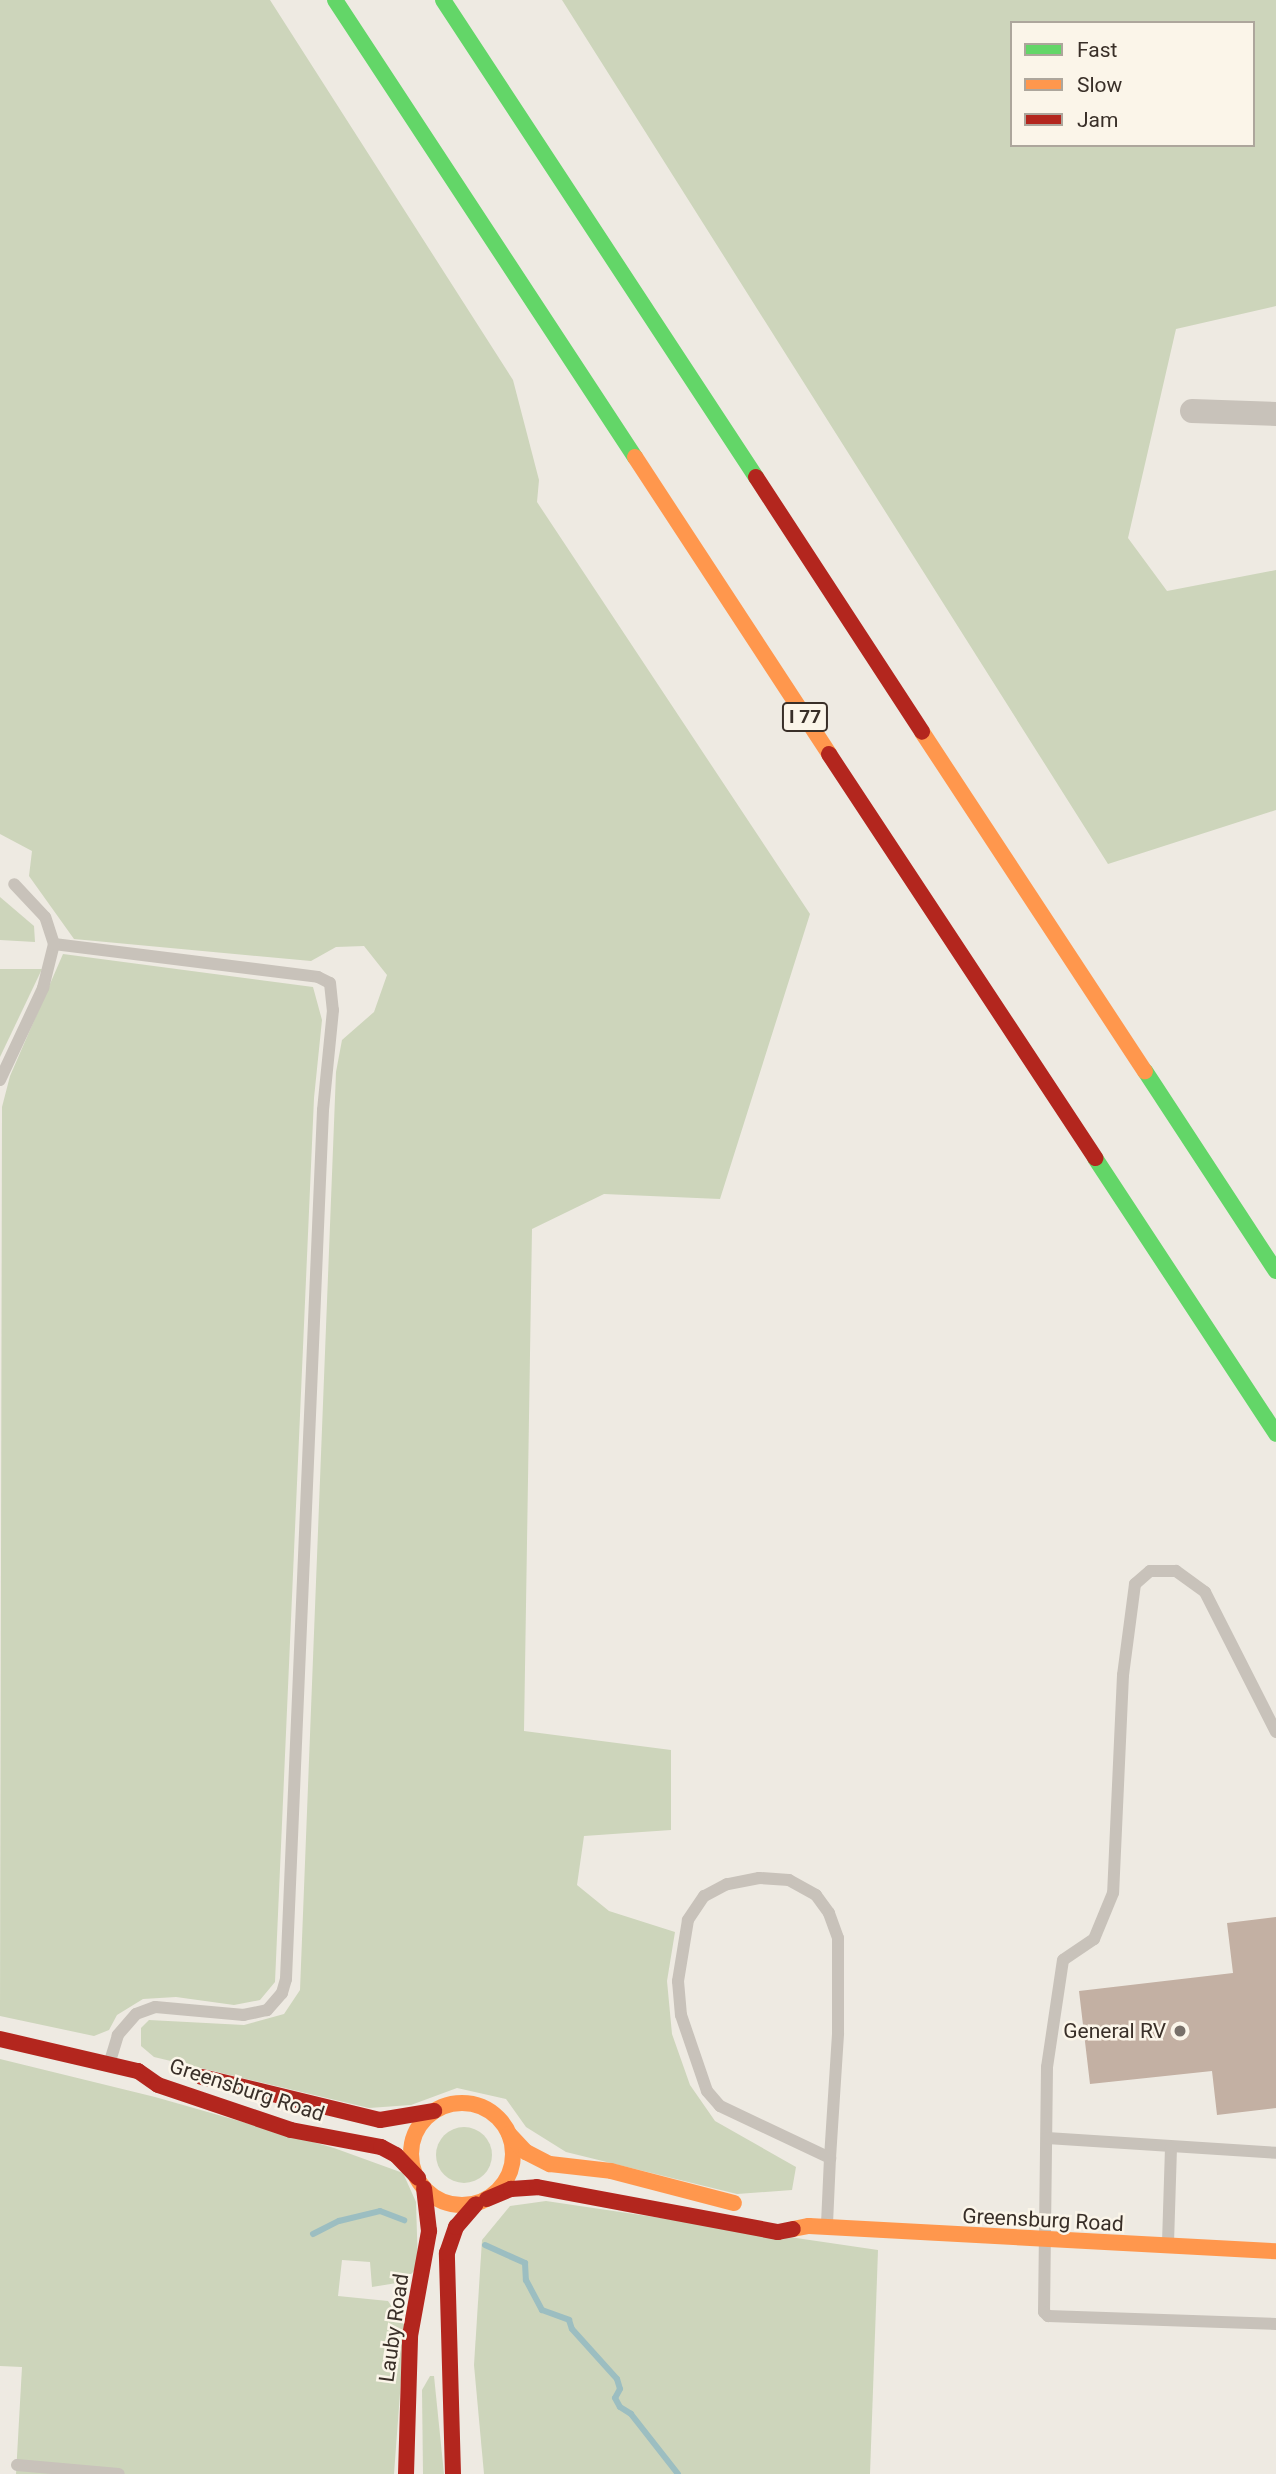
<!DOCTYPE html>
<style>
body{margin:0}
#map{position:relative;width:1276px;height:2474px;overflow:hidden;background:#eeeae2;font-family:Roboto,sans-serif}
div>[style]{position:absolute}
[style*='--x']{left:calc(var(--x)*1px);top:calc(var(--y)*1px);width:calc(var(--w)*1px);rotate:calc(var(--a)*1deg)}
.green>*{inset:0;background:#cdd5bb}
.round{border-radius:50%}
.stream>*{height:6px;margin:-3px;padding:0 3px;transform-origin:3px;border-radius:3px;background:#9cbec1}
.building>*{inset:0;background:#c3b0a3}
.lane>*{height:12px;margin:-6px;padding:0 6px;transform-origin:6px;border-radius:6px;background:#c8c2ba}
.street>*{height:24px;margin:-12px;padding:0 12px;transform-origin:12px;border-radius:12px;background:#c8c2ba}
.fast>*{height:16px;margin:-8px;padding:0 8px;transform-origin:8px;border-radius:8px;background:#63d668}
.slow>*{height:16px;margin:-8px;padding:0 8px;transform-origin:8px;border-radius:8px;background:#ff974d}
.slow>.ring{margin:-8px;padding:0;box-sizing:content-box;background:none;border:16px solid #ff974d;border-radius:50%}
.jam>*{height:16px;margin:-8px;padding:0 8px;transform-origin:8px;border-radius:8px;background:#b3261e}
.dots>*{width:19px;height:19px;translate:-50% -50%;box-sizing:border-box;border:4px solid #fbf5e9;border-radius:50%}
span{translate:-50% -50%;white-space:nowrap;text-align:center;line-height:1.15;-webkit-text-stroke:5px #fbf5e9;paint-order:stroke}
.shield-label span{padding:2px 5px;background:#fbf5e9;border:2px solid;border-radius:5px;-webkit-text-stroke-width:0}
.shield-label{font-size:19px;color:#392f28;font-weight:700}
.poi-label{font-size:21px;color:#392f28}
.right{translate:-100% -50%;text-align:right}
.street-label{font-size:21px;color:#392f28}
.legend{position:absolute;left:1010px;top:21px;width:245px;height:126px;box-sizing:border-box;background:#fbf5e9;border:2px solid #ada69c;margin:0;padding:9px 12px;list-style:none;font-size:21px;color:#392f28}
.legend li{display:flex;align-items:center;gap:14px;height:35px}
.legend b{width:35px;border:2px solid #ada69c}
</style>
<div id="map">
<div class="green">
<div style="clip-path:polygon(0 0,270px 0,513px 380px,539px 480px,537px 502px,810px 914px,720px 1199px,604px 1194px,532px 1229px,524px 1731px,671px 1750px,671px 1830px,584px 1836px,577px 1885px,609px 1911px,675px 1932px,667px 1981px,672px 2034px,690px 2085px,715px 2121px,796px 2167px,792px 2190px,737px 2194px,566px 2152px,526px 2127px,506px 2099px,457px 2088px,411px 2105px,369px 2108px,154px 2057px,141px 2046px,141px 2028px,149px 2020px,244px 2025px,284px 2014px,300px 1990px,336px 1072px,342px 1040px,374px 1012px,387px 975px,364px 946px,336px 947px,311px 961px,74px 939px,29px 876px,32px 851px,0 834px)"></div>
<div style="clip-path:polygon(evenodd,562px 0,1276px 0,1276px 306px,1176px 329px,1128px 538px,1167px 591px,1276px 570px,1276px 810px,1108px 864px,562px 0,1012px 23px,1253px 23px,1253px 145px,1012px 145px,1012px 23px)"></div>
<div style="clip-path:polygon(0 897px,34px 926px,35px 942px,0 940px)"></div>
<div style="clip-path:polygon(63px 954px,313px 987px,322px 1020px,314px 1098px,275px 1982px,260px 2000px,234px 2005px,176px 1997px,143px 1999px,117px 2015px,109px 2030px,94px 2036px,0 2016px,2px 1107px,10px 1076px)"></div>
<div style="clip-path:polygon(0 969px,42px 969px,0 1057px)"></div>
<div style="clip-path:polygon(0 2059px,155px 2097px,334px 2148px,403px 2173px,416px 2202px,418px 2267px,403px 2282px,372px 2287px,370px 2262px,342px 2260px,338px 2296px,388px 2301px,405px 2326px,394px 2474px,16px 2474px,22px 2367px,0 2366px)"></div>
<div class="round" style="left:436px;top:2127px;width:56px;height:56px"></div>
<div style="clip-path:polygon(546px 2201px,878px 2250px,870px 2474px,484px 2474px,474px 2365px,482px 2240px,510px 2206px)"></div>
<div style="clip-path:polygon(430px 2376px,434px 2376px,444px 2474px,423px 2474px,422px 2390px)"></div>
</div>
<div class="stream">
<div style="--x:313;--y:2234;--w:29;--a:-27"></div>
<div style="--x:339;--y:2221;--w:42;--a:-13.7"></div>
<div style="--x:380;--y:2211;--w:26;--a:21"></div>
<div style="--x:485;--y:2245;--w:44;--a:24.2"></div>
<div style="--x:525;--y:2263;--w:17;--a:87"></div>
<div style="--x:526;--y:2280;--w:34;--a:62"></div>
<div style="--x:542;--y:2310;--w:29;--a:20"></div>
<div style="--x:569;--y:2320;--w:9;--a:72"></div>
<div style="--x:572;--y:2329;--w:67;--a:48"></div>
<div style="--x:617;--y:2379;--w:10;--a:73"></div>
<div style="--x:620;--y:2389;--w:10;--a:119"></div>
<div style="--x:615;--y:2398;--w:10;--a:61"></div>
<div style="--x:620;--y:2407;--w:13;--a:32"></div>
<div style="--x:631;--y:2414;--w:76;--a:51.9"></div>
</div>
<div class="building">
<div style="clip-path:polygon(1276px 1917px,1276px 2108px,1217px 2115px,1212px 2071px,1090px 2084px,1079px 1991px,1233px 1973px,1227px 1923px)"></div>
</div>
<div class="lane">
<div style="--x:54;--y:944;--w:266;--a:7.1"></div>
<div style="--x:318;--y:977;--w:13;--a:27"></div>
<div style="--x:330;--y:983;--w:27;--a:84"></div>
<div style="--x:333;--y:1010;--w:100;--a:95.7"></div>
<div style="--x:323;--y:1110;--w:870;--a:92.44"></div>
<div style="--x:286;--y:1979;--w:15;--a:106"></div>
<div style="--x:282;--y:1993;--w:23;--a:131"></div>
<div style="--x:267;--y:2010;--w:24;--a:168"></div>
<div style="--x:244;--y:2015;--w:89;--a:-174.9"></div>
<div style="--x:155;--y:2007;--w:20;--a:160"></div>
<div style="--x:136;--y:2014;--w:28;--a:131"></div>
<div style="--x:118;--y:2035;--w:30;--a:107"></div>
<div style="--x:0;--y:1080;--w:102;--a:-64.9"></div>
<div style="--x:43;--y:988;--w:45;--a:-76"></div>
<div style="--x:54;--y:944;--w:28;--a:-108"></div>
<div style="--x:45;--y:917;--w:45;--a:-133.2"></div>
<div style="--x:1276;--y:1732;--w:157;--a:-116.9"></div>
<div style="--x:1205;--y:1592;--w:36;--a:-144"></div>
<div style="--x:1176;--y:1571;--w:26;--a:180"></div>
<div style="--x:1150;--y:1571;--w:20;--a:139"></div>
<div style="--x:1135;--y:1584;--w:92;--a:97.5"></div>
<div style="--x:1123;--y:1675;--w:218;--a:92.6"></div>
<div style="--x:1113;--y:1893;--w:50;--a:112.4"></div>
<div style="--x:1094;--y:1939;--w:37;--a:146"></div>
<div style="--x:1063;--y:1960;--w:108;--a:98.5"></div>
<div style="--x:1047;--y:2067;--w:245;--a:90.7"></div>
<div style="--x:1044;--y:2312;--w:6;--a:45"></div>
<div style="--x:1048;--y:2316;--w:228;--a:2"></div>
<div style="--x:1047;--y:2138;--w:229;--a:3.7"></div>
<div style="--x:827;--y:2224;--w:66;--a:-87.4"></div>
<div style="--x:830;--y:2158;--w:125;--a:-86.3"></div>
<div style="--x:838;--y:2033;--w:95;--a:-90"></div>
<div style="--x:838;--y:1938;--w:27;--a:-110"></div>
<div style="--x:829;--y:1913;--w:22;--a:-126"></div>
<div style="--x:816;--y:1895;--w:31;--a:-151"></div>
<div style="--x:789;--y:1880;--w:30;--a:-176"></div>
<div style="--x:759;--y:1878;--w:33;--a:169"></div>
<div style="--x:727;--y:1884;--w:26;--a:152"></div>
<div style="--x:704;--y:1896;--w:29;--a:124"></div>
<div style="--x:688;--y:1920;--w:62;--a:99.3"></div>
<div style="--x:678;--y:1981;--w:34;--a:85"></div>
<div style="--x:681;--y:2015;--w:80;--a:71.1"></div>
<div style="--x:707;--y:2091;--w:20;--a:49"></div>
<div style="--x:720;--y:2106;--w:122;--a:25.3"></div>
<div style="--x:1168;--y:2243;--w:95;--a:-88.2"></div>
<div style="--x:17;--y:2465;--w:102;--a:5"></div>
</div>
<div class="street">
<div style="--x:1192;--y:411;--w:84;--a:2"></div>
</div>
<div class="fast">
<div style="--x:335;--y:0;--w:547;--a:56.72"></div>
<div style="--x:443;--y:0;--w:571;--a:56.73"></div>
<div style="--x:1145;--y:1071;--w:239;--a:56.8"></div>
<div style="--x:1095;--y:1158;--w:330;--a:56.7"></div>
</div>
<div class="slow">
<div style="--x:635;--y:457;--w:355;--a:56.8"></div>
<div style="--x:922;--y:732;--w:406;--a:56.7"></div>
<div class="ring" style="left:411px;top:2103px;width:86px;height:86px"></div>
<div style="--x:509;--y:2134;--w:25;--a:47"></div>
<div style="--x:526;--y:2152;--w:27;--a:27"></div>
<div style="--x:550;--y:2164;--w:61;--a:6.5"></div>
<div style="--x:611;--y:2171;--w:127;--a:14.6"></div>
<div style="--x:793;--y:2229;--w:16;--a:-11"></div>
<div style="--x:809;--y:2226;--w:468;--a:3.1"></div>
</div>
<div class="jam">
<div style="--x:756;--y:477;--w:304;--a:56.9"></div>
<div style="--x:829;--y:754;--w:484;--a:56.6"></div>
<div style="--x:0;--y:2039;--w:142;--a:13.1"></div>
<div style="--x:138;--y:2071;--w:24;--a:35"></div>
<div style="--x:158;--y:2085;--w:140;--a:18.7"></div>
<div style="--x:291;--y:2130;--w:92;--a:10.7"></div>
<div style="--x:381;--y:2147;--w:17;--a:28"></div>
<div style="--x:396;--y:2155;--w:32;--a:46"></div>
<div style="--x:202;--y:2077;--w:183;--a:13.6"></div>
<div style="--x:380;--y:2120;--w:55;--a:-9.5"></div>
<div style="--x:487;--y:2199;--w:26;--a:-23"></div>
<div style="--x:511;--y:2189;--w:26;--a:-4"></div>
<div style="--x:537;--y:2187;--w:245;--a:10.6"></div>
<div style="--x:778;--y:2232;--w:15;--a:-11"></div>
<div style="--x:406;--y:2474;--w:138;--a:-88.3"></div>
<div style="--x:410;--y:2336;--w:107;--a:-79.7"></div>
<div style="--x:429;--y:2231;--w:43;--a:-96.6"></div>
<div style="--x:453;--y:2474;--w:221;--a:-91.6"></div>
<div style="--x:447;--y:2253;--w:28;--a:-71"></div>
<div style="--x:456;--y:2227;--w:30;--a:-49"></div>
</div>
<div class="dots">
<div style="left:1180px;top:2031px;background:#787069"></div>
</div>
<div class="shield-label">
<span style="left:805px;top:717px">I 77</span>
</div>
<div class="poi-label">
<span class="right" style="left:1166px;top:2031px">General RV</span>
</div>
<div class="street-label">
<span style="left:247px;top:2090px;rotate:18deg">Greensburg Road</span>
<span style="left:1043px;top:2220px;rotate:3deg">Greensburg Road</span>
<span style="left:394px;top:2328px;rotate:-82deg">Lauby Road</span>
</div>
<ul class="legend">
<li><b style="height:9px;background:#63d668"></b>Fast</li>
<li><b style="height:9px;background:#ff974d"></b>Slow</li>
<li><b style="height:9px;background:#b3261e"></b>Jam</li>
</ul>
</div>
